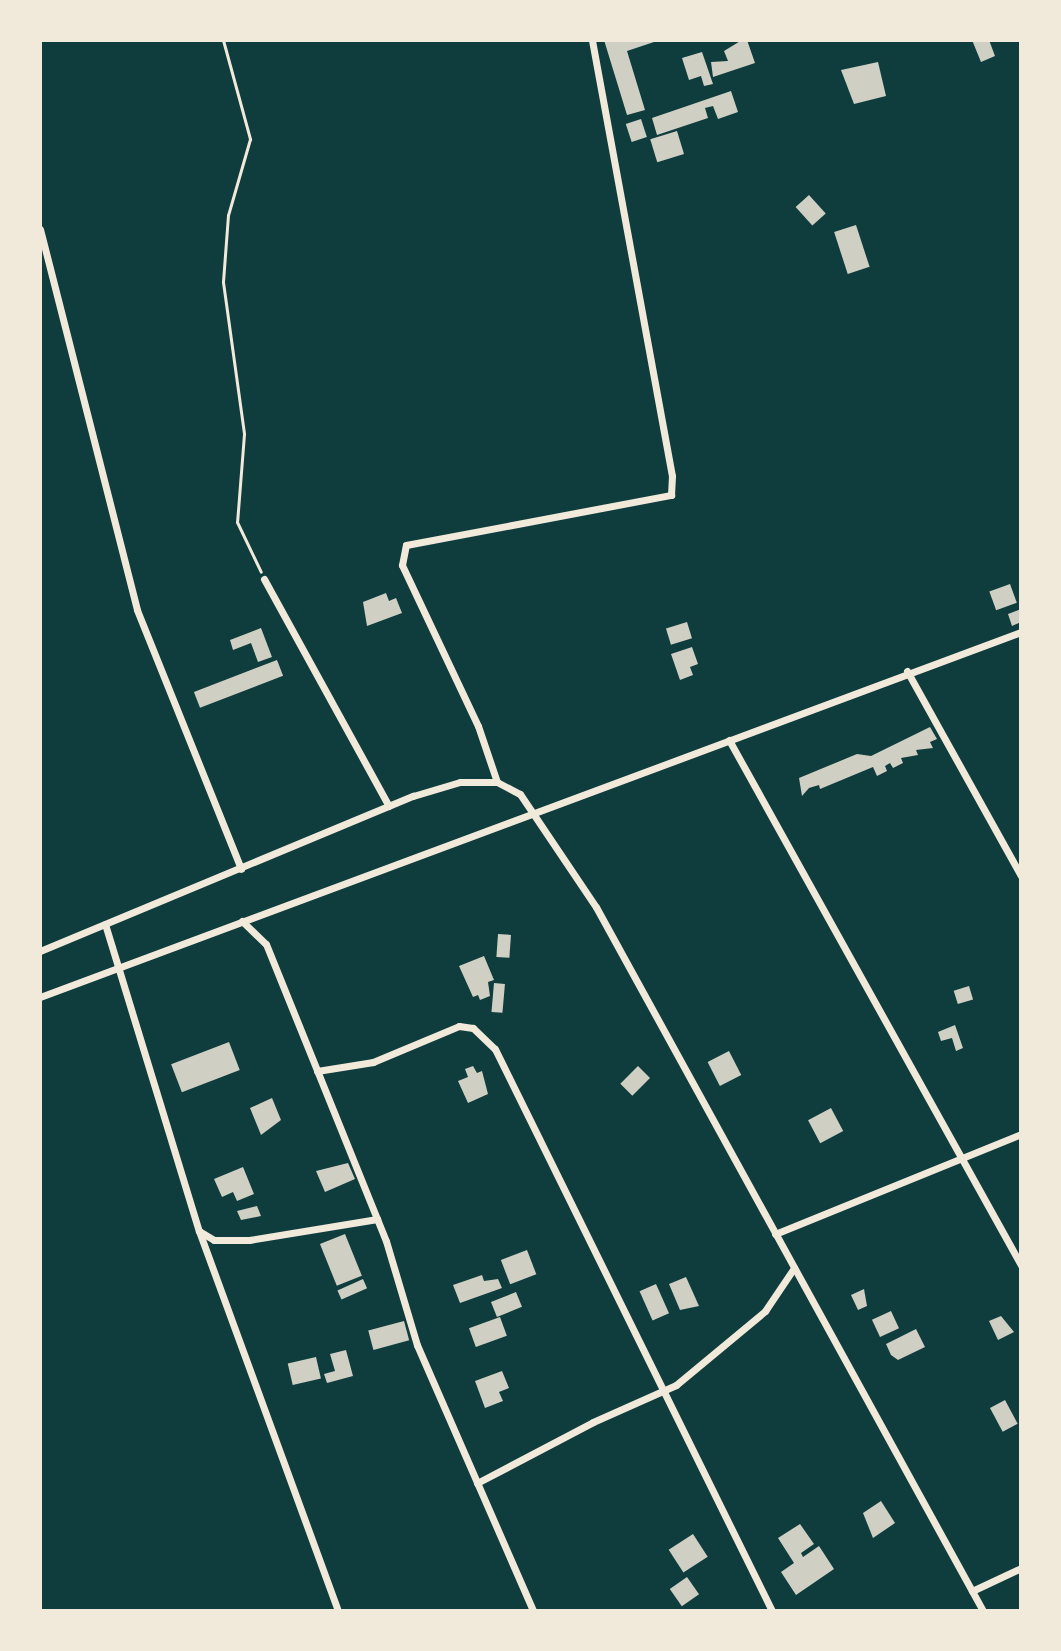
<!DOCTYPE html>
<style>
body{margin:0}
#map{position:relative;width:1061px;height:1651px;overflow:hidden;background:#0f3d3e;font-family:Signika,sans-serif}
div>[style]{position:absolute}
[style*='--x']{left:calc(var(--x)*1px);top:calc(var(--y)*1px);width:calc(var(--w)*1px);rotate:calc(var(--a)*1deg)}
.building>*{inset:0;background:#cfcfc3;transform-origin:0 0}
.path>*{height:3px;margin:-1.5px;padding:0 1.5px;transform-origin:1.5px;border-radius:1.5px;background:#f1e9da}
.minor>*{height:7px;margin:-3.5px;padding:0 3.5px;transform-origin:3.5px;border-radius:3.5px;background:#f1e9da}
span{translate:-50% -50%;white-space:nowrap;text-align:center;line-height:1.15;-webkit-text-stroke:7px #f1e9da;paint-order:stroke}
.frame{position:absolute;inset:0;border:42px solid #f1e9da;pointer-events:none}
</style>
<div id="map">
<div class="building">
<div style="clip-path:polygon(604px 40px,660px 40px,627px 51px,645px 110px,627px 115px)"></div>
<div style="clip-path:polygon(742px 40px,747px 40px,755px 63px,713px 77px,711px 62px,728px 61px,724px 51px)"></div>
<div style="clip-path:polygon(972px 40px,989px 40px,995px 56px,981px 62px)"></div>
<div style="clip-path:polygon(702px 52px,713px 84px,704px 86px,701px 76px,689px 80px,682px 58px)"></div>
<div style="clip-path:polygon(878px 62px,886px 96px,854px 104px,841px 70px)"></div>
<div style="clip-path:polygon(731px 91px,738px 112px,718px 119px,713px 106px,705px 108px,708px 118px,657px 135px,652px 118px)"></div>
<div style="left:641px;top:119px;width:19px;height:16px;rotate:72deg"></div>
<div style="left:677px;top:131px;width:24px;height:28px;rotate:73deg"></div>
<div style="left:809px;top:195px;width:25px;height:18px;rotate:48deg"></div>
<div style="left:856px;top:225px;width:44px;height:23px;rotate:72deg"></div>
<div style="left:1010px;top:584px;width:20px;height:22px;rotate:70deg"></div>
<div style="clip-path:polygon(386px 593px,389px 601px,396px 598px,402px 613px,367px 626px,363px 602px)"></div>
<div style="clip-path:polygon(1021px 609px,1021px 622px,1012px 626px,1008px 614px)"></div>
<div style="left:687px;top:622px;width:17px;height:22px;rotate:73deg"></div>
<div style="clip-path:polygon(261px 628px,272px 657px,258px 662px,251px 643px,233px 650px,230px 640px)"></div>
<div style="clip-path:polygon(692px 647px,698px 664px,690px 667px,693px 675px,680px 680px,671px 654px)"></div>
<div style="left:277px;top:660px;width:17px;height:89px;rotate:69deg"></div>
<div style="clip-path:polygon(930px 727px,937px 739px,930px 742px,933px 748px,916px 750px,918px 755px,901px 758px,903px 763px,893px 768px,890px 763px,885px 766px,887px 771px,877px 776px,873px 767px,820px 789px,819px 785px,809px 788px,802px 796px,799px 778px,857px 754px,871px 756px)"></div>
<div style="left:498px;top:934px;width:13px;height:23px;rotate:4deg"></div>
<div style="clip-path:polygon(484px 956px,494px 980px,488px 982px,490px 996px,480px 1000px,478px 995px,473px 997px,459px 966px)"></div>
<div style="left:494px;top:983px;width:11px;height:29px;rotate:5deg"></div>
<div style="left:969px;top:986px;width:14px;height:16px;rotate:73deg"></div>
<div style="clip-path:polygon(955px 1025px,963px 1048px,956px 1051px,952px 1038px,941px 1041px,938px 1032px)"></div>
<div style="left:229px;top:1042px;width:30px;height:62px;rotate:69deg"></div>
<div style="left:729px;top:1051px;width:27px;height:24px;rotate:63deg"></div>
<div style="clip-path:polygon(473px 1066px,477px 1073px,482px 1071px,488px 1094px,468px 1103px,458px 1081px,468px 1077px,465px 1069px)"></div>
<div style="left:638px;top:1066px;width:17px;height:25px;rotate:45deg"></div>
<div style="clip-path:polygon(272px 1098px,281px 1120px,261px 1135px,250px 1108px)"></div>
<div style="left:831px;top:1108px;width:26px;height:26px;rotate:62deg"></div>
<div style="clip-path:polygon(348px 1163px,355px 1179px,325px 1192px,316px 1171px)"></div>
<div style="clip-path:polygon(243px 1167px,254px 1194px,237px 1201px,233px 1192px,222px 1197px,214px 1179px)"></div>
<div style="clip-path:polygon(257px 1206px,261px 1216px,241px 1220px,237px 1211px)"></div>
<div style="left:345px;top:1234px;width:45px;height:27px;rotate:68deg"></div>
<div style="left:527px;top:1250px;width:26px;height:28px;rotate:69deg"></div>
<div style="clip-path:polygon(482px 1275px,484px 1281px,498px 1279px,502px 1288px,460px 1303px,453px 1285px)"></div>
<div style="clip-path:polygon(686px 1277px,699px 1306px,680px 1310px,669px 1284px)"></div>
<div style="left:363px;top:1279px;width:10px;height:28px;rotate:66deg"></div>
<div style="left:656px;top:1284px;width:32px;height:18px;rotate:66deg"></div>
<div style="clip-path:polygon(864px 1289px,867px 1306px,858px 1310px,851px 1295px)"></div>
<div style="left:516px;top:1292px;width:16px;height:27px;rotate:68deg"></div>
<div style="left:891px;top:1311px;width:19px;height:21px;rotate:65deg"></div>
<div style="clip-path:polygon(1001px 1316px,1014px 1332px,998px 1340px,989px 1321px)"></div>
<div style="left:500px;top:1317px;width:20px;height:33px;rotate:70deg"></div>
<div style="left:404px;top:1321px;width:20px;height:37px;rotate:75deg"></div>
<div style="clip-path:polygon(916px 1329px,925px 1347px,898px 1360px,891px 1355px,886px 1344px)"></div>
<div style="clip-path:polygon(346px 1350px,353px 1376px,327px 1383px,324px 1374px,335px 1371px,330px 1354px)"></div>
<div style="left:316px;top:1357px;width:22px;height:29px;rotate:77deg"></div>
<div style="clip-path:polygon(502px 1371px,509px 1388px,499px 1392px,503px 1401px,485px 1408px,475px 1381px)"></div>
<div style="left:1005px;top:1400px;width:27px;height:17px;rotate:62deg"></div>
<div style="clip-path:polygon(881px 1501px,895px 1523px,873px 1538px,863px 1513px)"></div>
<div style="clip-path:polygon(800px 1524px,814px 1544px,801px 1553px,803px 1557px,819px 1546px,834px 1569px,796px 1595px,781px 1572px,794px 1563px,778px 1538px)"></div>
<div style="left:693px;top:1534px;width:27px;height:29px;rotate:57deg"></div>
<div style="left:687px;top:1577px;width:21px;height:21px;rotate:55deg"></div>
</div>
<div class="path">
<div style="--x:223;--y:40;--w:103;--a:74.7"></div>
<div style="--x:250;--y:139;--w:79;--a:106.1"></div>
<div style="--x:228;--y:215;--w:67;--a:94.3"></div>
<div style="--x:223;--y:282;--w:153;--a:82.1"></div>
<div style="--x:244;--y:434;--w:88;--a:94.5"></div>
<div style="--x:237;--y:522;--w:55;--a:64.4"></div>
</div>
<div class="minor">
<div style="--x:40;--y:229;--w:393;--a:75.7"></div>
<div style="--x:137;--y:610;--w:279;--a:68.1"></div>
<div style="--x:264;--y:579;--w:259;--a:61.2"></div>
<div style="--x:907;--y:671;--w:235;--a:60.9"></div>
<div style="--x:729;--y:740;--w:601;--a:60.92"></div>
<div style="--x:497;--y:782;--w:59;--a:-108.7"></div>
<div style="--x:478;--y:726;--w:178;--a:-115.3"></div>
<div style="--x:402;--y:565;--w:20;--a:-79"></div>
<div style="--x:406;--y:545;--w:270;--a:-10.7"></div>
<div style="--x:671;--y:495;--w:19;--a:-87"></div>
<div style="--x:672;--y:476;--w:443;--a:-100.4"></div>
<div style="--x:242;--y:921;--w:33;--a:44"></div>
<div style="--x:266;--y:944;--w:320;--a:68"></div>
<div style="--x:386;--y:1241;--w:109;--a:73.4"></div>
<div style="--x:417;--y:1345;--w:290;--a:66.4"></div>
<div style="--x:105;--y:924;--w:321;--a:73"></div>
<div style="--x:199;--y:1231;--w:17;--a:31"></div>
<div style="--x:214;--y:1240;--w:35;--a:0"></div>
<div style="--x:249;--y:1240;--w:130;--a:-9.3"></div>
<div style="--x:40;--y:951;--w:404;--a:-22.6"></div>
<div style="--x:413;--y:796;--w:49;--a:-16.6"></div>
<div style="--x:460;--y:782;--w:37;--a:0"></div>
<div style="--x:497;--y:782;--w:26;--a:28"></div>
<div style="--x:520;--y:794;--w:136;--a:56.1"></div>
<div style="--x:596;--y:907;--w:803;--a:61.2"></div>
<div style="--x:40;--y:997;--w:1047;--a:-20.41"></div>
<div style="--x:317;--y:1071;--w:57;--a:-9.1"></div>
<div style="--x:373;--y:1062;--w:93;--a:-22.7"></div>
<div style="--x:459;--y:1026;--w:14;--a:8"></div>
<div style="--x:473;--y:1028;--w:30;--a:44"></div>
<div style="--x:495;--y:1049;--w:627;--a:63.76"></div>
<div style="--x:199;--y:1231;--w:405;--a:69.9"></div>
<div style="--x:775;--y:1234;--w:266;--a:-22.1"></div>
<div style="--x:477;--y:1483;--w:131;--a:-27.7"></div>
<div style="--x:593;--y:1422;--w:91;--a:-24"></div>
<div style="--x:676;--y:1385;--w:116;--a:-39.7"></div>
<div style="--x:765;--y:1311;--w:52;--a:-56"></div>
<div style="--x:972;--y:1591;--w:54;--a:-25.1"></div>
</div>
<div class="frame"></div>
</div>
